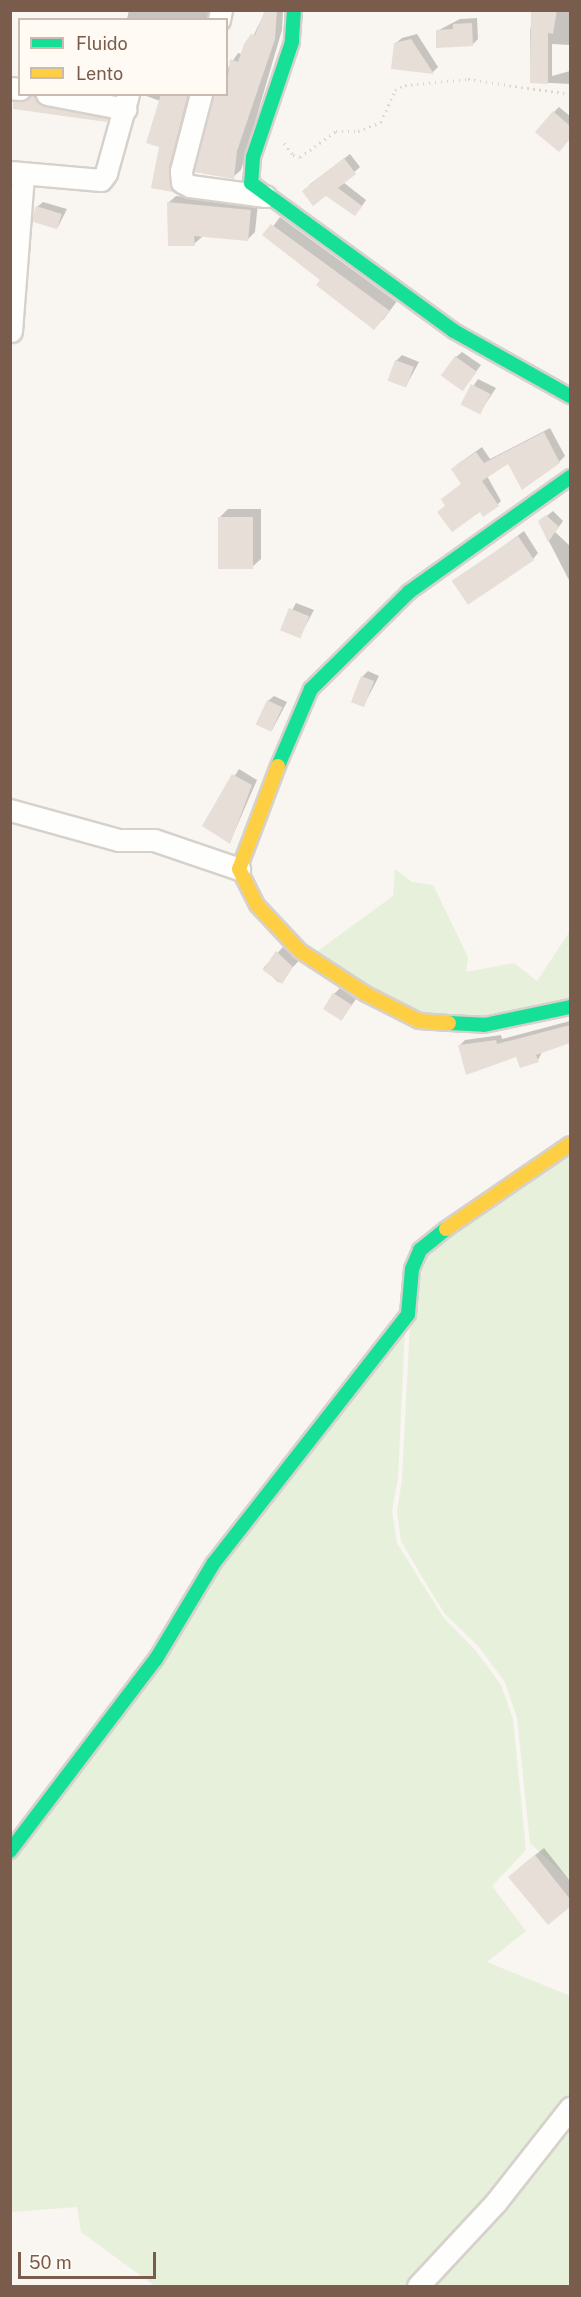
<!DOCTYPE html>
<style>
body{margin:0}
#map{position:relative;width:581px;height:2297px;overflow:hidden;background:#f9f5f0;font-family:"Public Sans",sans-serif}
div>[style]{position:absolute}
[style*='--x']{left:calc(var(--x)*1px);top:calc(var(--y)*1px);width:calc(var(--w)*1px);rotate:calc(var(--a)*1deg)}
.green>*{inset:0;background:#e7f0db}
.shadow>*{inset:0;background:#0003;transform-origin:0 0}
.building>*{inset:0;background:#e6ded7;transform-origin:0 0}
.path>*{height:3px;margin-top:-1.5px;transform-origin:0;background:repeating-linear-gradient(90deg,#dcd5d0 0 1.5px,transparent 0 6px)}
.roads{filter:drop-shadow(2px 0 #d7d1cb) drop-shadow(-2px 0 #d7d1cb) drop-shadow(0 2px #d7d1cb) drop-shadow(0 -2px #d7d1cb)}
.street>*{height:21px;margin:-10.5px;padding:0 10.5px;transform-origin:10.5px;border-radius:10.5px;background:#fefefd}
.fast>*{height:14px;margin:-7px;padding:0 7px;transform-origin:7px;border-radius:7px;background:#16e098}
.slow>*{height:14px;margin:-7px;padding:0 7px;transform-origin:7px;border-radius:7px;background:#ffcf43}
span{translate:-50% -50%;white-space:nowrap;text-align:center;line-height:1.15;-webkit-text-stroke:6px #fffaf3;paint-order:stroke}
.frame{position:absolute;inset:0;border:12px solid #7a5c4d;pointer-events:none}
.legend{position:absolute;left:18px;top:18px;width:210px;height:78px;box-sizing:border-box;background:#fffaf3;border:2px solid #cabbb1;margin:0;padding:8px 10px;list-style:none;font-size:18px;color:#7a5c4d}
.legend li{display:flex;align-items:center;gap:12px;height:30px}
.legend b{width:30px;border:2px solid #cabbb1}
.scale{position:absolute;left:18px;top:2252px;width:138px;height:27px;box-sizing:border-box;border:3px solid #7a5c4d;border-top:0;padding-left:8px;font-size:18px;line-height:21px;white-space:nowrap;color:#7a5c4d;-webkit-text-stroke:4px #fffaf3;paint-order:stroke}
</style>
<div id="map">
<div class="green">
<div style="clip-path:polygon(395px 869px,412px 882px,433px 885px,468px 957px,466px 972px,514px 963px,537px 981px,570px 931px,570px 1000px,483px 1019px,421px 1015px,315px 953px,393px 896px)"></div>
<div style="clip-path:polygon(570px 1152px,570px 1880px,530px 1843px,517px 1718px,505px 1682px,479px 1647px,445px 1614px,422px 1577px,401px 1541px,397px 1512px,402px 1479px,410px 1323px,426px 1254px)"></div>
<div style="clip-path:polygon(405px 1329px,398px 1478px,392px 1511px,397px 1543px,443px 1617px,476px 1651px,501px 1685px,513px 1719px,526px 1850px,492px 1886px,526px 1931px,487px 1962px,570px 1996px,570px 2286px,155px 2286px,81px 2232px,77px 2207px,11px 2212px,10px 1862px,218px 1568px)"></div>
</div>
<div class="shadow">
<div style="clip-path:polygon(129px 10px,217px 10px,214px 20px,127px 19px)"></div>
<div style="clip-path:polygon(266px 10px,283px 10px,282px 30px,241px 170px,233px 177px,226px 71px,238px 53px,244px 55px)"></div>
<div style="clip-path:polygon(534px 10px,570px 10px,570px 45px,552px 44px,552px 76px,570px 71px,570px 84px,531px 82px,530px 31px)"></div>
<div style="clip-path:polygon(477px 18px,478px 39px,472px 45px,437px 31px,460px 19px)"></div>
<div style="clip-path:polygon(417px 34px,438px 67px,433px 72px,393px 67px,396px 43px,402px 38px)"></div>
<div style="clip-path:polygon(32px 94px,42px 94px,111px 117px,106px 121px,15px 102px)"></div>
<div style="clip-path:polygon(141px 94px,190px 94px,177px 186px,173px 191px,161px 146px,160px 101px)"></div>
<div style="clip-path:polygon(559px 107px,570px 116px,570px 138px,558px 150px,554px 112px)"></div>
<div style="clip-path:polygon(350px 154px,360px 167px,343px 182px,366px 200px,360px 209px,309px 185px)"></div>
<div style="clip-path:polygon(176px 196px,258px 203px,255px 232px,247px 240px,203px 236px,194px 244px,168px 203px)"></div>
<div style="clip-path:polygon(43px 202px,67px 209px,58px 227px,37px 207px)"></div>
<div style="left:280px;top:217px;width:144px;height:23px;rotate:36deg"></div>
<div style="clip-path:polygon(462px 352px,481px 365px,462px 390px,456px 357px)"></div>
<div style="clip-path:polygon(402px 355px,419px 362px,406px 386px,396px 361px)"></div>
<div style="clip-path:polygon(478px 379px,496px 388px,480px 412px,462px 403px)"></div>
<div style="clip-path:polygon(550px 428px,565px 456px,559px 462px,508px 461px,487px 476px,501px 501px,495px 507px,480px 510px,444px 507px,462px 483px,452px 469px,458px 464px,482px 447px,490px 459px)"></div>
<div style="clip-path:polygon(228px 509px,261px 509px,261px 559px,252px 567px,219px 518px)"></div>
<div style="clip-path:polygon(553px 511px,563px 521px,555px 532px,570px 546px,570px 582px,539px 522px)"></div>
<div style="clip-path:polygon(524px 531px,538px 553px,533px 559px,455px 582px)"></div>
<div style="clip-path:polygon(296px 603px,314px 610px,300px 636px,282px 629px)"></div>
<div style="clip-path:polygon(368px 671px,379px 676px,364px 705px,362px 677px)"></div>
<div style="clip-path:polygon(274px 696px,287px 702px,272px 730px,268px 701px)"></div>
<div style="clip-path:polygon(239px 769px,257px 780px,230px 842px,204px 825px)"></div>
<div style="left:283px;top:947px;width:21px;height:29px;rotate:43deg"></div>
<div style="clip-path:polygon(340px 988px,356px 999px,342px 1019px,334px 994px)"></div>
<div style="clip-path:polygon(570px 1021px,570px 1041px,542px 1052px,538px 1060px,460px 1045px,465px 1040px,501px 1035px,502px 1039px)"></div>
<div style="clip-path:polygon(544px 1848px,570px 1881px,570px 1905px,548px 1923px,519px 1868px)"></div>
</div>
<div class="building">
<div style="clip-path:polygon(265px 10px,277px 10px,275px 39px,237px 151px,234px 179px,194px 172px,213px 94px,226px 94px,230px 59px,238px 62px,244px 44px,251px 34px,255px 35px)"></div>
<div style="clip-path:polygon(531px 10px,557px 10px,553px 34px,548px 33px,548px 84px,530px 83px)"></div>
<div style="clip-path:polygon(472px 23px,473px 46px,436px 48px,436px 30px,453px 29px,453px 24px)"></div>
<div style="clip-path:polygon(411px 39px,434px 74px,391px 69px,394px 43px)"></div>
<div style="clip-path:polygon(31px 94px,44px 106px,108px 119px,107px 122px,13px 109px,13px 101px,25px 101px)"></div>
<div style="clip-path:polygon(161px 94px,188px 94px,169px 168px,173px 192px,151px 188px,159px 147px,146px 143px)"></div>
<div style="clip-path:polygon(553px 111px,570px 126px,570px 139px,559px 152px,535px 132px)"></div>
<div style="clip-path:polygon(344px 158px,356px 174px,338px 188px,362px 206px,355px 216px,326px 196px,313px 206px,302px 191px)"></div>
<div style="clip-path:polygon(167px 202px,251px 210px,248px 241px,194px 236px,195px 246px,168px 246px)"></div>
<div style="left:36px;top:206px;width:27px;height:16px;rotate:17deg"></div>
<div style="clip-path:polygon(271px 224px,390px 311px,374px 330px,316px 285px,320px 280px,262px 235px)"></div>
<div style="left:455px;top:356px;width:27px;height:24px;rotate:36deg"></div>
<div style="left:395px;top:360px;width:20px;height:22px;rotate:20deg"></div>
<div style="left:471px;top:384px;width:22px;height:23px;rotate:27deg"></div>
<div style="clip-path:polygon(544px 432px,560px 463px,522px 490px,508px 464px,482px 481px,499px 506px,483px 517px,480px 512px,452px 532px,437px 512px,445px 506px,441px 499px,461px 484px,451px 469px,476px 452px,484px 463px)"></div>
<div style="clip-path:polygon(546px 515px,559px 527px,548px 542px,538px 521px)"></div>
<div style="left:218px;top:517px;width:35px;height:52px"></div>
<div style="left:518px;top:536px;width:29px;height:80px;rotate:56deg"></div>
<div style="left:289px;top:608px;width:22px;height:24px;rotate:22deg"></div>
<div style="left:361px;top:676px;width:14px;height:28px;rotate:21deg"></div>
<div style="left:267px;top:700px;width:17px;height:27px;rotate:25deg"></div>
<div style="clip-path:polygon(232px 774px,252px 785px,230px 844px,202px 826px)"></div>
<div style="clip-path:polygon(276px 951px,293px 967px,282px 984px,263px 970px)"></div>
<div style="left:333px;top:993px;width:22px;height:19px;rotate:32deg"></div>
<div style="clip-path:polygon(570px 1025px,570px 1043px,536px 1055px,539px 1062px,520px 1068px,516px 1057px,466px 1075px,458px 1045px,496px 1040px,497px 1044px)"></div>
<div style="clip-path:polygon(535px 1855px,570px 1899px,570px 1907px,548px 1925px,508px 1877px)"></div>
</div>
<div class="path">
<div style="--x:284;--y:143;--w:15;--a:53"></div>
<div style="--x:293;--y:155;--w:7;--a:16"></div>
<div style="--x:300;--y:157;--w:44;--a:-35.8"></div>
<div style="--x:336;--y:131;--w:22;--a:0"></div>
<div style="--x:358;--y:131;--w:25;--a:-21"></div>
<div style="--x:381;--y:122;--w:35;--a:-66"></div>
<div style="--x:395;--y:90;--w:11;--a:-27"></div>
<div style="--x:405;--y:85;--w:63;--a:-5.4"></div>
<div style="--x:468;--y:79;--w:103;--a:8.4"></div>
</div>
<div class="roads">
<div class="street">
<div style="--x:219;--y:20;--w:10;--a:-79"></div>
<div style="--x:10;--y:88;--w:10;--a:6"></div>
<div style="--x:47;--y:94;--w:80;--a:10.8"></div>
<div style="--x:201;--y:94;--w:80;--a:104.6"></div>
<div style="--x:181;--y:171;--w:11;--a:85"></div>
<div style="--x:182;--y:182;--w:9;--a:27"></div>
<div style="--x:190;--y:186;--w:76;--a:7.6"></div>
<div style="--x:10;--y:172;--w:91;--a:5"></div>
<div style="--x:101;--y:180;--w:9;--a:-54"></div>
<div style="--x:106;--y:173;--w:82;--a:-74.4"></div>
<div style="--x:11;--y:331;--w:157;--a:-85.6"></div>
<div style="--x:10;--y:810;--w:113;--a:15.4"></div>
<div style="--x:119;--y:840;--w:35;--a:0"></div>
<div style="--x:154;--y:840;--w:90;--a:18.8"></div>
<div style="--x:418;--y:2286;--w:115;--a:-47.1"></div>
<div style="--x:496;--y:2202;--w:120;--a:-51.8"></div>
</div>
<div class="fast">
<div style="--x:294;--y:10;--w:32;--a:94"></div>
<div style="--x:292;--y:42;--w:121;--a:108.7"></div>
<div style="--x:253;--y:157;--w:26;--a:94"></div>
<div style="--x:251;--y:183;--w:251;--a:36.1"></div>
<div style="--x:454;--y:331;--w:133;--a:29.3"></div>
<div style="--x:278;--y:766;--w:84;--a:-66.8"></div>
<div style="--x:311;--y:689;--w:138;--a:-44.7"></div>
<div style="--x:409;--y:592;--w:198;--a:-35.5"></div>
<div style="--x:449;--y:1023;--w:35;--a:3"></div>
<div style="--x:484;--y:1025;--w:88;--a:-11.8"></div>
<div style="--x:10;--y:1851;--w:241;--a:-52.8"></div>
<div style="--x:156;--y:1659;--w:111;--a:-59"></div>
<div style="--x:213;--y:1564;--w:317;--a:-52"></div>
<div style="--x:408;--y:1314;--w:45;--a:-84.9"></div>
<div style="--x:412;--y:1269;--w:21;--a:-67"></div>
<div style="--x:420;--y:1250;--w:33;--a:-39"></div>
</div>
<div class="slow">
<div style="--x:278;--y:766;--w:110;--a:110.7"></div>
<div style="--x:239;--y:869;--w:40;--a:63.4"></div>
<div style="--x:257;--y:905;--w:63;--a:46.9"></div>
<div style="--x:300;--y:951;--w:79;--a:33.1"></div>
<div style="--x:366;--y:994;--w:59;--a:27"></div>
<div style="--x:419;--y:1021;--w:30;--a:4"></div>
<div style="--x:446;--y:1229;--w:150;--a:-34.4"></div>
</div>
</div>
<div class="frame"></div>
<ul class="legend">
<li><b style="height:8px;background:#16e098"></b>Fluido</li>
<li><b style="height:8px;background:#ffcf43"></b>Lento</li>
</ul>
<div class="scale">50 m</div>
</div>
